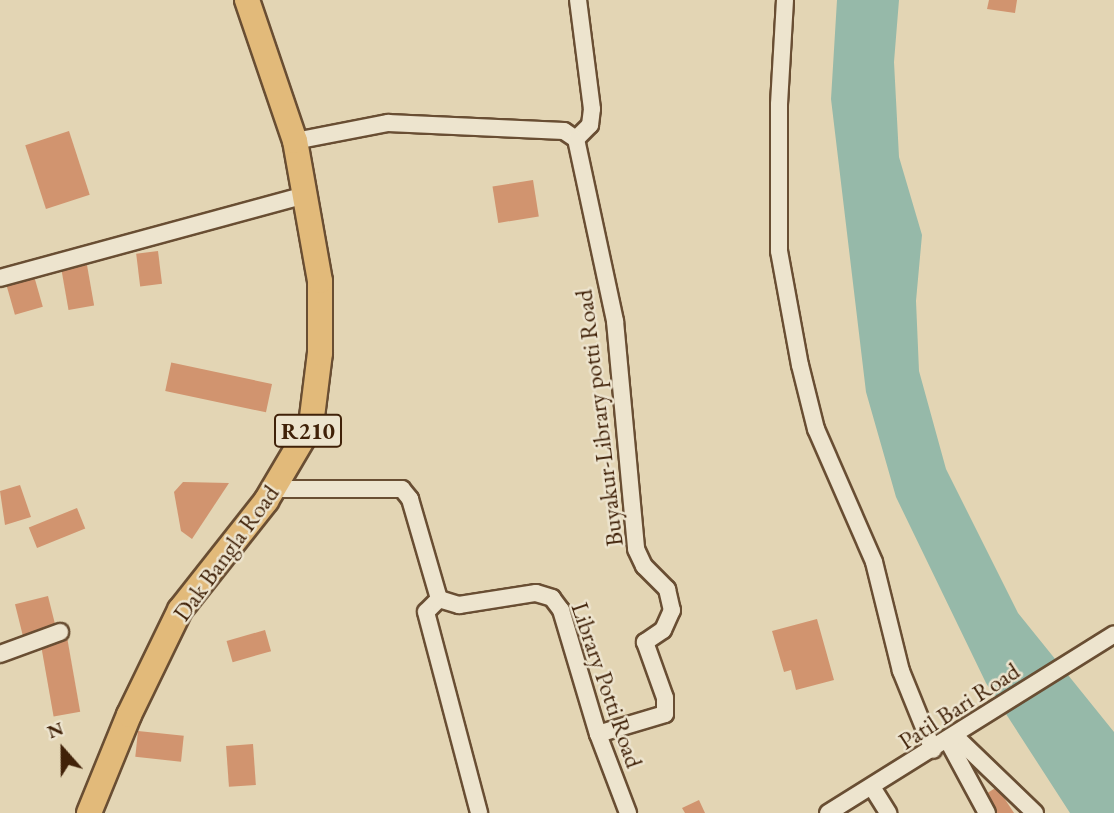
<!DOCTYPE html>
<style>
body{margin:0}
#map{position:relative;width:1114px;height:813px;overflow:hidden;background:#e3d5b4;font-family:"EB Garamond",serif}
div>[style]{position:absolute}
[style*='--x']{left:calc(var(--x)*1px);top:calc(var(--y)*1px);width:calc(var(--w)*1px);rotate:calc(var(--a)*1deg)}
.water>*{inset:0;background:#96b9a9}
.building>*{inset:0;background:#d1946f;transform-origin:0 0}
.roads{filter:drop-shadow(2px 0 #694e33) drop-shadow(-2px 0 #694e33) drop-shadow(0 2px #694e33) drop-shadow(0 -2px #694e33)}
.street>*{height:16px;margin:-8px;padding:0 8px;transform-origin:8px;border-radius:8px;background:#ede4ce}
.primary>*{height:24px;margin:-12px;padding:0 12px;transform-origin:12px;border-radius:12px;background:#e2ba7a}
span{translate:-50% -50%;white-space:nowrap;text-align:center;line-height:1.15;-webkit-text-stroke:5px #ede4ce;paint-order:stroke}
.shield-label span{padding:2px 5px;background:#ede4ce;border:2px solid;border-radius:5px;-webkit-text-stroke-width:0}
.shield-label{font-size:23px;color:#402108;font-weight:700}
.street-label{font-size:24px;color:#402108}
.north{position:absolute;left:28px;top:715px;width:70px;height:70px;-webkit-text-stroke:5px #ede4ce;paint-order:stroke;rotate:339deg;font-size:19px;font-weight:700;line-height:28px;text-align:center;color:#402108}
.north::after{content:'';display:block;margin:auto;width:24px;height:32px;background:#402108;clip-path:polygon(50% 0,100% 100%,50% 72%,0 100%)}
</style>
<div id="map">
<div class="water">
<div style="clip-path:polygon(837px 0,899px 0,894px 62px,899px 157px,922px 235px,916px 301px,919px 371px,946px 469px,1018px 613px,1114px 732px,1114px 813px,1070px 813px,986px 683px,896px 497px,866px 392px,831px 99px)"></div>
</div>
<div class="building">
<div style="clip-path:polygon(989px 0,1017px 0,1015px 13px,987px 9px)"></div>
<div style="left:69px;top:131px;width:67px;height:46px;rotate:72deg"></div>
<div style="left:533px;top:180px;width:37px;height:41px;rotate:81deg"></div>
<div style="left:158px;top:251px;width:33px;height:22px;rotate:83deg"></div>
<div style="left:87px;top:265px;width:41px;height:26px;rotate:80deg"></div>
<div style="left:34px;top:276px;width:32px;height:29px;rotate:74deg"></div>
<div style="left:272px;top:384px;width:29px;height:103px;rotate:102deg"></div>
<div style="clip-path:polygon(183px 482px,229px 483px,192px 539px,181px 531px,174px 492px)"></div>
<div style="clip-path:polygon(20px 485px,31px 517px,5px 525px,0 491px)"></div>
<div style="left:77px;top:508px;width:22px;height:52px;rotate:68deg"></div>
<div style="left:48px;top:596px;width:32px;height:34px;rotate:76deg"></div>
<div style="clip-path:polygon(817px 619px,834px 680px,796px 690px,791px 670px,784px 672px,772px 631px)"></div>
<div style="left:265px;top:630px;width:22px;height:40px;rotate:74deg"></div>
<div style="left:67px;top:637px;width:76px;height:27px;rotate:80deg"></div>
<div style="left:138px;top:731px;width:46px;height:26px;rotate:6deg"></div>
<div style="left:253px;top:744px;width:41px;height:27px;rotate:86deg"></div>
<div style="clip-path:polygon(997px 787px,1014px 813px,992px 813px,981px 797px)"></div>
<div style="clip-path:polygon(699px 800px,705px 813px,685px 813px,682px 808px)"></div>
</div>
<div class="roads">
<div class="street">
<div style="--x:785;--y:0;--w:105;--a:93.3"></div>
<div style="--x:779;--y:105;--w:146;--a:90"></div>
<div style="--x:779;--y:251;--w:116;--a:79.6"></div>
<div style="--x:800;--y:365;--w:66;--a:76"></div>
<div style="--x:816;--y:429;--w:145;--a:66.4"></div>
<div style="--x:874;--y:562;--w:112;--a:76.1"></div>
<div style="--x:901;--y:671;--w:85;--a:67.9"></div>
<div style="--x:576;--y:139;--w:20;--a:-45"></div>
<div style="--x:590;--y:125;--w:16;--a:-83"></div>
<div style="--x:592;--y:109;--w:110;--a:-97.3"></div>
<div style="--x:295;--y:141;--w:95;--a:-11"></div>
<div style="--x:388;--y:123;--w:176;--a:2.6"></div>
<div style="--x:564;--y:131;--w:14;--a:34"></div>
<div style="--x:576;--y:139;--w:186;--a:77.9"></div>
<div style="--x:615;--y:321;--w:229;--a:84.7"></div>
<div style="--x:636;--y:549;--w:19;--a:65"></div>
<div style="--x:644;--y:566;--w:33;--a:45"></div>
<div style="--x:667;--y:589;--w:22;--a:77"></div>
<div style="--x:672;--y:610;--w:22;--a:114"></div>
<div style="--x:663;--y:630;--w:22;--a:146"></div>
<div style="--x:645;--y:642;--w:59;--a:70.3"></div>
<div style="--x:665;--y:698;--w:16;--a:90"></div>
<div style="--x:665;--y:714;--w:70;--a:163.4"></div>
<div style="--x:0;--y:278;--w:317;--a:-15.2"></div>
<div style="--x:273;--y:489;--w:129;--a:0"></div>
<div style="--x:402;--y:489;--w:13;--a:51"></div>
<div style="--x:410;--y:499;--w:104;--a:73.8"></div>
<div style="--x:439;--y:599;--w:21;--a:17"></div>
<div style="--x:459;--y:605;--w:78;--a:-8.9"></div>
<div style="--x:536;--y:593;--w:17;--a:17"></div>
<div style="--x:552;--y:598;--w:15;--a:53"></div>
<div style="--x:561;--y:610;--w:129;--a:73.4"></div>
<div style="--x:598;--y:734;--w:85;--a:69.2"></div>
<div style="--x:439;--y:599;--w:18;--a:135"></div>
<div style="--x:426;--y:612;--w:208;--a:75.2"></div>
<div style="--x:0;--y:654;--w:64;--a:-20.1"></div>
<div style="--x:955;--y:736;--w:111;--a:43.9"></div>
<div style="--x:948;--y:741;--w:82;--a:61.6"></div>
<div style="--x:872;--y:787;--w:31;--a:58"></div>
<div style="--x:828;--y:813;--w:337;--a:-32"></div>
</div>
<div class="primary">
<div style="--x:89;--y:813;--w:106;--a:-67.8"></div>
<div style="--x:129;--y:715;--w:117;--a:-64.1"></div>
<div style="--x:180;--y:610;--w:139;--a:-51.7"></div>
<div style="--x:266;--y:501;--w:88;--a:-59.4"></div>
<div style="--x:311;--y:425;--w:73;--a:-82.9"></div>
<div style="--x:320;--y:353;--w:72;--a:-90"></div>
<div style="--x:320;--y:281;--w:142;--a:-100.1"></div>
<div style="--x:295;--y:141;--w:149;--a:-108.8"></div>
</div>
</div>
<div class="shield-label">
<span style="left:308px;top:431px">R210</span>
</div>
<div class="street-label">
<span style="left:599px;top:418px;rotate:-97deg">Buyakur-Library potti Road</span>
<span style="left:226px;top:553px;rotate:-54deg">Dak Bangla Road</span>
<span style="left:607px;top:685px;rotate:71deg">Library Potti Road</span>
<span style="left:959px;top:706px;rotate:-33deg">Patil Bari Road</span>
</div>
<div class="north">N</div>
</div>
